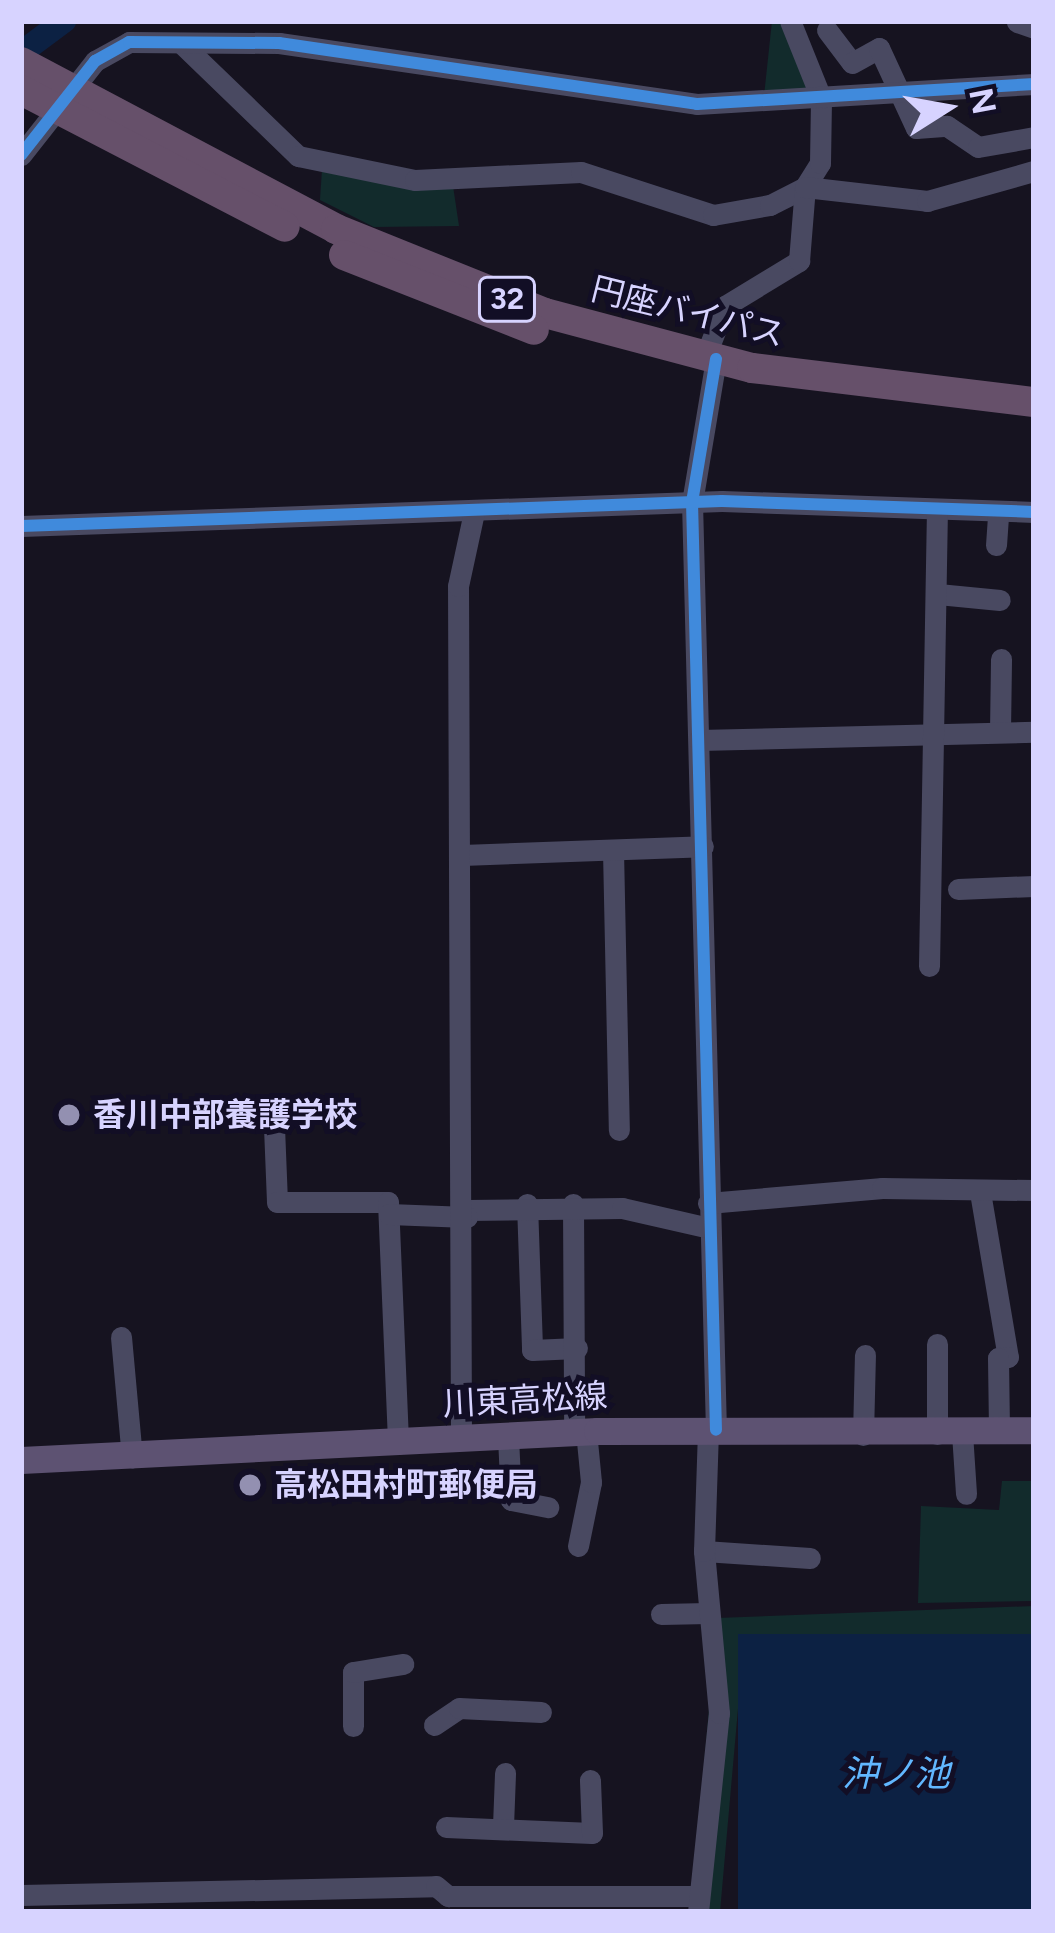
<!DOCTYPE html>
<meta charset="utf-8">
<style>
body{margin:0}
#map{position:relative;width:1055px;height:1933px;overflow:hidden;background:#161320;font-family:Figtree,"Noto Sans JP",sans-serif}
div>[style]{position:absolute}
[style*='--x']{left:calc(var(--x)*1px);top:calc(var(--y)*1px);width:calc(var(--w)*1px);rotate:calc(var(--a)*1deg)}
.green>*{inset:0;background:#122b2c}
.water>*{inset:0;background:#0c2143;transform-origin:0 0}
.river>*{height:24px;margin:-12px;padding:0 12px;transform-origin:12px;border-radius:12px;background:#0c2143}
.minor>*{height:21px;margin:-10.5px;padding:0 10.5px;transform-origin:10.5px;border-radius:10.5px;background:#494961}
.major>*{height:27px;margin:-13.5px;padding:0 13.5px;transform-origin:13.5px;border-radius:13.5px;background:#5d5272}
.highway>*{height:30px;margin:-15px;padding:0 15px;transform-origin:15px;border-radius:15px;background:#66506a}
.cycleway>*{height:12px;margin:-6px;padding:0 6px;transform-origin:6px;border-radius:6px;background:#408adc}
.dots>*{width:33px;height:33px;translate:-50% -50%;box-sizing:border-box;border:6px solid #120e25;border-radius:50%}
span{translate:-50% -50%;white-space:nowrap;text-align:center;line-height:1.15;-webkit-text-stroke:10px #120e25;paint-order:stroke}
.shield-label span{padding:3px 9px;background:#120e25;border:3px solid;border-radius:9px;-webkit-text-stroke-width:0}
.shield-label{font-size:30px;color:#d7d3ff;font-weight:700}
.street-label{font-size:33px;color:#d7d3ff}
.poi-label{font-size:33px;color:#d7d3ff;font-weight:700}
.left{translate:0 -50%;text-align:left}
.water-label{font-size:36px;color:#61b7ff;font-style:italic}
.frame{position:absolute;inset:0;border:24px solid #d7d3ff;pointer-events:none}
.north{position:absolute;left:887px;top:48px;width:120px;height:120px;-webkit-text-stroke:9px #120e25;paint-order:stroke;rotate:79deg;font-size:33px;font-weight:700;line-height:48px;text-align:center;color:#d7d3ff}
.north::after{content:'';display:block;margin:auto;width:42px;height:54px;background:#d7d3ff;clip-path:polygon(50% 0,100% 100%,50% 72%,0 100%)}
</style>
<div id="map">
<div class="green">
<div style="clip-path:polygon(772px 21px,785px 21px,814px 91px,764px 96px)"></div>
<div style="clip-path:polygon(322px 169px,453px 186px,459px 226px,374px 227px,320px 200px)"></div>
<div style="clip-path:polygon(1002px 1481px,1034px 1481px,1034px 1601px,918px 1603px,921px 1506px,999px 1510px)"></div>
<div style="clip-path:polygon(1034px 1606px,1034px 1634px,744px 1641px,720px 1912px,691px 1912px,717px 1618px)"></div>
</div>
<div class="water">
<div style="left:1034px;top:1634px;width:278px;height:296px;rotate:90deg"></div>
</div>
<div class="river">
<div style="--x:21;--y:53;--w:54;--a:-36.7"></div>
</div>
<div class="minor">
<div style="--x:1017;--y:22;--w:18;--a:19"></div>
<div style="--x:827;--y:30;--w:41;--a:52.9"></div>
<div style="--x:852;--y:63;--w:31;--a:-29"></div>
<div style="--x:879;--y:48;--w:88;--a:65.2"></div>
<div style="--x:916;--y:128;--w:31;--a:-4"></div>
<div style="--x:947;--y:126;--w:37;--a:34"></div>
<div style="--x:978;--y:147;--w:57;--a:-10.1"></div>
<div style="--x:181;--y:43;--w:163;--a:44"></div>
<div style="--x:298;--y:156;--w:119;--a:11.6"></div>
<div style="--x:415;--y:180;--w:166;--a:-2.8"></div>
<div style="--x:581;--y:172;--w:139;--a:18"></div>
<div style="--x:713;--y:215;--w:58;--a:-10"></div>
<div style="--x:770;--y:205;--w:39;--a:-27"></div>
<div style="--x:805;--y:187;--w:28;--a:-58"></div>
<div style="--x:820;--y:163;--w:65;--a:-89.1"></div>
<div style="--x:821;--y:98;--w:83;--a:-111.9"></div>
<div style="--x:21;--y:155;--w:120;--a:-51.8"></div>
<div style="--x:95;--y:61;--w:39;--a:-29"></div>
<div style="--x:129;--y:42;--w:150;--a:0.4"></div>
<div style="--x:279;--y:43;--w:422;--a:8.3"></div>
<div style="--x:697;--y:104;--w:338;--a:-3.4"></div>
<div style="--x:705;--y:357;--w:55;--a:-68.6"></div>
<div style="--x:725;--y:306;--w:87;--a:-31.3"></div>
<div style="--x:799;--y:261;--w:74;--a:-85.4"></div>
<div style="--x:805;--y:187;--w:123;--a:6.5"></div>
<div style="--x:927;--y:201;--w:111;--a:-15.7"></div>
<div style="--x:716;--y:359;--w:145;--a:99.5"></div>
<div style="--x:692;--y:502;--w:928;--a:88.52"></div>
<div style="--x:21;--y:526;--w:701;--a:-2.04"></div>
<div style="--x:722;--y:501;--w:312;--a:2"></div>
<div style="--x:996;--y:545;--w:30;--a:-86"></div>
<div style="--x:938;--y:594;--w:62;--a:5.5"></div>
<div style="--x:1000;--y:732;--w:73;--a:-89.2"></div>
<div style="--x:699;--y:740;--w:335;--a:-1.4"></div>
<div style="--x:613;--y:850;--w:280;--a:88.8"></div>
<div style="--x:462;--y:855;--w:241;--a:-2.1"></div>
<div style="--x:958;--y:889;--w:76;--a:-2.3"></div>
<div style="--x:929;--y:966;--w:455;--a:-89"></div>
<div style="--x:274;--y:1127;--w:75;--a:87.7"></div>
<div style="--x:277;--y:1202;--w:111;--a:0"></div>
<div style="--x:388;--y:1202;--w:242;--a:87.6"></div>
<div style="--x:980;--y:1192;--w:167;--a:80.4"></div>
<div style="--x:1008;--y:1357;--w:10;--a:174"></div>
<div style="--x:998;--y:1358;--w:74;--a:89.2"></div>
<div style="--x:708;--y:1203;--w:175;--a:-4.9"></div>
<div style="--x:882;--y:1188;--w:152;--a:0.8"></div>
<div style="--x:527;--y:1204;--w:146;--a:88"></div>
<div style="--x:532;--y:1350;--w:45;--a:-2.5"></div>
<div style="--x:573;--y:1204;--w:228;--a:89.7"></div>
<div style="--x:467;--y:1210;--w:155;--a:-0.7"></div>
<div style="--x:622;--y:1208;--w:89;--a:12.9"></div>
<div style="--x:389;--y:1214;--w:78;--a:2.2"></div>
<div style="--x:121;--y:1337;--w:121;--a:84.8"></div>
<div style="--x:937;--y:1344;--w:90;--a:90"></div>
<div style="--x:962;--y:1433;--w:61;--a:86.2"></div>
<div style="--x:863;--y:1435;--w:80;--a:-88.6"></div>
<div style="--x:508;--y:1437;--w:63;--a:87.3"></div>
<div style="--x:511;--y:1500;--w:38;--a:11"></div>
<div style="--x:461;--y:1440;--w:854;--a:-90.2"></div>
<div style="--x:458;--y:586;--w:76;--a:-77.8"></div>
<div style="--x:578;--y:1546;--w:65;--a:-78.5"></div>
<div style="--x:591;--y:1482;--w:51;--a:-95.6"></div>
<div style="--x:704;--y:1551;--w:106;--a:3.8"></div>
<div style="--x:661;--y:1614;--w:47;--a:-1.2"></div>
<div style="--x:434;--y:1725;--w:30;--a:-34"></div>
<div style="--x:459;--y:1708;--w:82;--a:2.8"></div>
<div style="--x:353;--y:1726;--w:54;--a:-90"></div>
<div style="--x:353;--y:1672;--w:51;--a:-9.1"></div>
<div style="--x:503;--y:1826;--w:53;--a:-87.8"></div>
<div style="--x:446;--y:1827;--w:146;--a:2.4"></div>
<div style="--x:592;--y:1833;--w:53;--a:-92.2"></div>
<div style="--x:21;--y:1895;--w:415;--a:-1.2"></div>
<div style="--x:436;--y:1886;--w:16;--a:40"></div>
<div style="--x:448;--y:1896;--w:250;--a:0"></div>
<div style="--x:698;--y:1912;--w:200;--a:-84"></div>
<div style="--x:719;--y:1713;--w:163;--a:-95.3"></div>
<div style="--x:704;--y:1551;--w:122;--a:-88.1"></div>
</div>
<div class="major">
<div style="--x:21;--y:1460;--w:577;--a:-2.88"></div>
<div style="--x:597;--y:1431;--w:437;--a:-0.1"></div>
</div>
<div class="highway">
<div style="--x:21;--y:62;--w:357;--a:27.9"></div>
<div style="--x:336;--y:229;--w:225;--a:21.9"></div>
<div style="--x:545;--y:313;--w:214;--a:14.9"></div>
<div style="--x:752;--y:368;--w:284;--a:6.9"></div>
<div style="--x:21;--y:90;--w:297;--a:27.4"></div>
<div style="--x:344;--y:255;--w:204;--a:21.5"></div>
</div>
<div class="cycleway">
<div style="--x:21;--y:155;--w:120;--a:-51.8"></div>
<div style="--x:95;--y:61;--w:39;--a:-29"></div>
<div style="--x:129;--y:42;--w:150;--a:0.4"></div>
<div style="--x:279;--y:43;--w:422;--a:8.3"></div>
<div style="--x:697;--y:104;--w:338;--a:-3.4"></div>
<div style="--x:716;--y:359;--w:145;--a:99.5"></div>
<div style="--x:692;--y:502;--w:928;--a:88.52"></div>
<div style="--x:21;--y:526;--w:701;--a:-2.04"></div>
<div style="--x:722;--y:501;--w:312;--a:2"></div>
</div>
<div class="dots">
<div style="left:69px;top:1115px;background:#9390b1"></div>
<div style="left:250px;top:1485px;background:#9390b1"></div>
</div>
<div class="shield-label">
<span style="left:507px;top:299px">32</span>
</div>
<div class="street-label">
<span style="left:688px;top:312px;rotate:14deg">円座バイパス</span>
<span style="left:525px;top:1400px;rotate:-3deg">川東高松線</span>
</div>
<div class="poi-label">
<span class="left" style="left:93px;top:1115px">香川中部養護学校</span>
<span class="left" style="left:274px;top:1485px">高松田村町郵便局</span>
</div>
<div class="water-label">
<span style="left:896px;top:1774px">沖ノ池</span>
</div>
<div class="frame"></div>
<div class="north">N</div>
</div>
